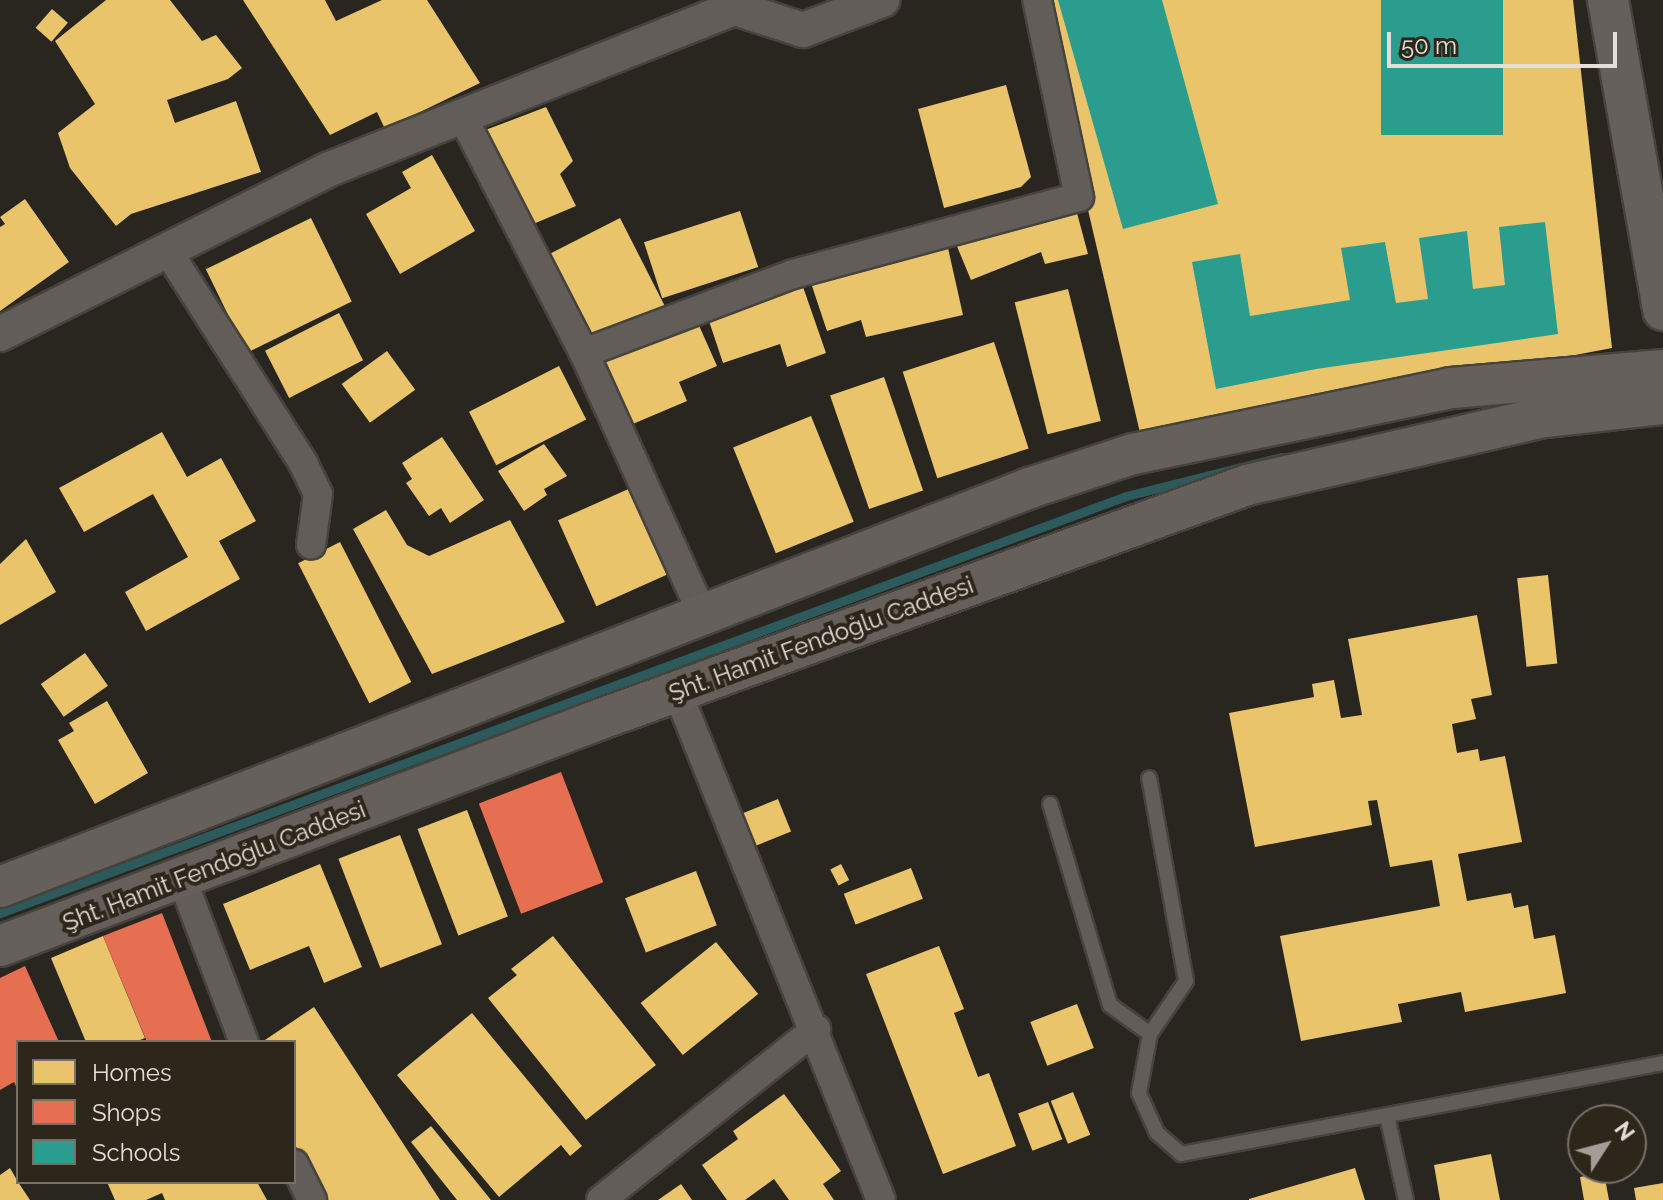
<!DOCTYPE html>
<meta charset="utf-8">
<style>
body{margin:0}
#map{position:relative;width:1663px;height:1200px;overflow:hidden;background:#29251f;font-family:Raleway,sans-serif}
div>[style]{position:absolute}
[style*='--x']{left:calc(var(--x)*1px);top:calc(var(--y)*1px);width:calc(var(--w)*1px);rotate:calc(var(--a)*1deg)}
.homes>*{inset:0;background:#e9c46a;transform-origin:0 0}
.shops>*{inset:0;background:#e76f51;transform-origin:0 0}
.schools>*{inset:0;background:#2a9d8f;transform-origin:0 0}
.stream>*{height:9px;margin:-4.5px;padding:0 4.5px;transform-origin:4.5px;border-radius:4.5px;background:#2c5a5d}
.roads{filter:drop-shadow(2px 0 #46433d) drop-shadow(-2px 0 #46433d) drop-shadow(0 2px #46433d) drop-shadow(0 -2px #46433d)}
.service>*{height:14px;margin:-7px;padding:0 7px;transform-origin:7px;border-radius:7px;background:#635d5a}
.minor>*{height:28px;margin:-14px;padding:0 14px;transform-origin:14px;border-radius:14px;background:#635d5a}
.tertiary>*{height:34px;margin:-17px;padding:0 17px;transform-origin:17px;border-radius:17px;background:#635d5a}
.secondary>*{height:40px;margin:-20px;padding:0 20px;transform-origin:20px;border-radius:20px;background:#65605b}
span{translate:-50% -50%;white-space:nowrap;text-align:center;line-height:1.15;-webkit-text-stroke:8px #2d261b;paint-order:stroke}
.street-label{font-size:24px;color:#e3ded7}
.legend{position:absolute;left:16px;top:1040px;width:280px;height:144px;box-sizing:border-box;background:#2d261b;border:2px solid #767066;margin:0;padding:10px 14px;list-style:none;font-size:24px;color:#e3ded7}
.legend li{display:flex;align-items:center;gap:16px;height:40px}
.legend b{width:40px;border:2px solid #767066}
.north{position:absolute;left:1567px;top:1104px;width:80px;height:80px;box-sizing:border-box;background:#2d261b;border:2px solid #767066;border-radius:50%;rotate:54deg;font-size:22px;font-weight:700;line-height:32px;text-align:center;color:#e3ded7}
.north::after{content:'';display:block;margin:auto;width:28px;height:36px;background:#a29d97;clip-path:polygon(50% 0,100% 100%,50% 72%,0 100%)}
.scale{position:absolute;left:1387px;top:32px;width:230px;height:36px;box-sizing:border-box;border:4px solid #e3ded7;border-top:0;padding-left:10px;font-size:24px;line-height:28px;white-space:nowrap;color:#e3ded7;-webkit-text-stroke:6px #2d261b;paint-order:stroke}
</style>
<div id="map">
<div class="homes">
<div style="clip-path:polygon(106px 0,170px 0,202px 41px,216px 35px,242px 68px,228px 79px,167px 100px,175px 123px,236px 101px,261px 172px,131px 214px,116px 226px,70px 168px,58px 133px,95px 104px,55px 41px)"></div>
<div style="clip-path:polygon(243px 0,325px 0,336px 21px,382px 0,427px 0,480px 83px,385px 129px,377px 112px,330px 135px)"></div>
<div style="clip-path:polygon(1039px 0,1573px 0,1612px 348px,1141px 437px)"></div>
<div style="left:52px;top:9px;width:21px;height:25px;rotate:41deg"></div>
<div style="clip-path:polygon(1006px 85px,1031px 177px,1021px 187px,944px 208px,918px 109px)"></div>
<div style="clip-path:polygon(546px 107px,573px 161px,560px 174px,576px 206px,526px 227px,480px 132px)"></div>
<div style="clip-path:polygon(432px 155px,475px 231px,400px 274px,366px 214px,411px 188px,402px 172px)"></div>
<div style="clip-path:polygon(25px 199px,69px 262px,0 311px,0 227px,5px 224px,0 217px)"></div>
<div style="left:740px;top:211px;width:59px;height:101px;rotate:72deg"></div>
<div style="clip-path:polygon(1077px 213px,1088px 254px,1045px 264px,1041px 252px,971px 280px,956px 244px)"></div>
<div style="left:311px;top:218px;width:93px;height:117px;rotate:64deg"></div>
<div style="left:620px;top:218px;width:99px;height:86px;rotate:63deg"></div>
<div style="clip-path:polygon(946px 239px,963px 315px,866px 337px,861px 320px,827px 331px,809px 277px)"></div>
<div style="clip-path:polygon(801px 281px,826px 353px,787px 367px,780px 344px,723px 363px,706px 312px)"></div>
<div style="left:1068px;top:289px;width:136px;height:55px;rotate:76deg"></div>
<div style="left:339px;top:313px;width:53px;height:83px;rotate:63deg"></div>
<div style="clip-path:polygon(697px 321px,717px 366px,679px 382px,687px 401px,628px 426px,600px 362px)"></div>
<div style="left:994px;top:342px;width:112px;height:96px;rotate:72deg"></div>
<div style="left:387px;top:351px;width:48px;height:56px;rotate:54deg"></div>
<div style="left:559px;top:366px;width:60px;height:101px;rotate:63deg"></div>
<div style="left:884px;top:377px;width:120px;height:57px;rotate:71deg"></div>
<div style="left:811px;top:416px;width:114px;height:84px;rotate:68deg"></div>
<div style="clip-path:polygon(162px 432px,187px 477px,221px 458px,256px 521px,219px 541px,240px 579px,146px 631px,125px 592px,188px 557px,153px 494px,84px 532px,59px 488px)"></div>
<div style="clip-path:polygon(442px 437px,484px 500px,450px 523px,441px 508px,429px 516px,406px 483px,412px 479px,402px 463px)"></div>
<div style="clip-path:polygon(544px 444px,567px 476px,544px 489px,547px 495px,524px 511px,498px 471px)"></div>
<div style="left:633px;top:487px;width:94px;height:82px;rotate:66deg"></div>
<div style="clip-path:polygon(386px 510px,407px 545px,429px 556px,510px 520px,565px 622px,432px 674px,353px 529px)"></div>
<div style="clip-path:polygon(26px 539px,56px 592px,0 625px,0 564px)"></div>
<div style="left:340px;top:542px;width:157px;height:47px;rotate:63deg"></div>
<div style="left:1548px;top:575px;width:89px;height:31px;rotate:84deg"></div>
<div style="clip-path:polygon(1477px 615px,1492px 695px,1471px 699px,1476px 719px,1452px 724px,1457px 753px,1478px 749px,1480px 761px,1505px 756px,1522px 842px,1458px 854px,1467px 901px,1511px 893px,1514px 908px,1528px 905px,1534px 939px,1555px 935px,1566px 993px,1465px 1012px,1461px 992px,1398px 1004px,1402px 1022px,1301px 1041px,1280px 936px,1440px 906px,1432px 860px,1390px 867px,1377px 800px,1368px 801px,1372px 825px,1255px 847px,1229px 713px,1314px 697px,1312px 684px,1334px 680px,1341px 718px,1362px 715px,1348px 639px)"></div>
<div style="left:85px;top:653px;width:40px;height:54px;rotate:55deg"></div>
<div style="clip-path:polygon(107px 701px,148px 773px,95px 804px,58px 740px,74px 731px,69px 723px)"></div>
<div style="left:778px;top:799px;width:35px;height:40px;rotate:68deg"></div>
<div style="left:467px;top:810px;width:114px;height:53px;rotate:69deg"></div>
<div style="left:400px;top:835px;width:117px;height:66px;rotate:69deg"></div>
<div style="clip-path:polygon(320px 864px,362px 967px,324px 983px,309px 946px,250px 970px,223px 904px)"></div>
<div style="left:841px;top:864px;width:18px;height:12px;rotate:63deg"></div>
<div style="left:911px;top:868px;width:33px;height:72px;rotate:69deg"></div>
<div style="left:696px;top:871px;width:58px;height:76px;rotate:69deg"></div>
<div style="clip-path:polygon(103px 936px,145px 1038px,135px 1042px,86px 1042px,51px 958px)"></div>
<div style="clip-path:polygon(553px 936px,656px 1065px,586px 1120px,488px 998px,517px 975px,511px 969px)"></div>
<div style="left:716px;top:942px;width:67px;height:97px;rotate:51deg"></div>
<div style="clip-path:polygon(939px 946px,964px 1009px,954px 1013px,978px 1077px,989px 1073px,1016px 1146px,943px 1174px,866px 974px)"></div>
<div style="left:1077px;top:1004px;width:47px;height:50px;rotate:69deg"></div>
<div style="clip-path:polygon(314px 1007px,440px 1200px,323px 1200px,294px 1143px,294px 1042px,262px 1042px)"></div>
<div style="clip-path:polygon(472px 1013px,582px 1146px,570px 1156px,561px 1145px,499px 1197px,397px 1075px)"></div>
<div style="left:1073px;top:1092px;width:46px;height:24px;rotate:68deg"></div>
<div style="clip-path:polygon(784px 1094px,841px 1171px,823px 1184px,834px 1200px,789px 1200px,774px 1179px,745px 1200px,727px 1200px,702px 1165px,738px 1139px,733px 1131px)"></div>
<div style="left:1048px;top:1102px;width:40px;height:32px;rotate:69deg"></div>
<div style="clip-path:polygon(431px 1126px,491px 1200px,457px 1200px,411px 1142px)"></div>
<div style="clip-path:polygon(1491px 1154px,1500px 1200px,1440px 1200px,1434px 1165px)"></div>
<div style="clip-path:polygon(10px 1168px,18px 1182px,30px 1200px,0 1200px,0 1175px)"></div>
<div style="clip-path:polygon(1355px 1168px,1365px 1200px,1249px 1200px,1249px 1199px)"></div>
<div style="clip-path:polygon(1604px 1173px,1609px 1200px,1584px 1200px,1580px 1177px)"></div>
<div style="clip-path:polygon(107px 1182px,257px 1182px,267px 1200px,165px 1200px,162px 1193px,146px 1200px,115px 1200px)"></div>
<div style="clip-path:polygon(1663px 1183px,1663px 1200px,1636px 1200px,1634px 1188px)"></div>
<div style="clip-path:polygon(681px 1184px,692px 1200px,658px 1200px)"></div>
</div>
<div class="shops">
<div style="left:561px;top:772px;width:118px;height:88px;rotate:69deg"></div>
<div style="clip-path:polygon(162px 913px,212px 1042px,147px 1042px,103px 936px)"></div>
<div style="clip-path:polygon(25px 966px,59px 1042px,18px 1042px,18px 1091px,14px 1082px,0 1090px,0 978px)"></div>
</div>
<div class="schools">
<div style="clip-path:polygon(1058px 0,1162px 0,1218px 204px,1123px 229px)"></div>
<div style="left:1381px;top:0;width:122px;height:135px"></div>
<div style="clip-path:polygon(1545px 222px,1558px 334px,1316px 369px,1216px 389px,1192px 262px,1240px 254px,1250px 316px,1350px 300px,1341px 248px,1385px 242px,1396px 303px,1428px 299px,1419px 238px,1467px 231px,1473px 289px,1505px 285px,1499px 227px)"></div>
</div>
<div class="stream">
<div style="--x:0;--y:913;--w:1201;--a:-20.32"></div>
<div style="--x:1126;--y:496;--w:160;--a:-14.1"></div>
</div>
<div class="roads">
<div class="service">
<div style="--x:1050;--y:804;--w:210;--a:73.4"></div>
<div style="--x:1110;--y:1005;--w:49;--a:35.9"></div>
<div style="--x:1150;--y:1034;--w:64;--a:-55.8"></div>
<div style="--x:1186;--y:981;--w:206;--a:-100.3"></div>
<div style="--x:1150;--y:1034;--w:60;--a:100.6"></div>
<div style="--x:1139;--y:1093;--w:44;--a:65.8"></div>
<div style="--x:1157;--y:1133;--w:32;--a:41"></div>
<div style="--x:1181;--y:1154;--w:491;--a:-10.7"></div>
<div style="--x:1387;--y:1116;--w:86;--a:77.3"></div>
</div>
<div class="minor">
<div style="--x:462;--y:116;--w:267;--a:62.8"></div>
<div style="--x:584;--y:353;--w:288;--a:65.6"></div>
<div style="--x:167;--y:250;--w:253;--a:57.4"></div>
<div style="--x:303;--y:463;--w:34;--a:64"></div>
<div style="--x:318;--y:494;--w:51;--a:97.8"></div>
<div style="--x:584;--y:353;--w:223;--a:-20.7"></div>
<div style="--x:793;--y:274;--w:296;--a:-15.1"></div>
<div style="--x:1079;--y:197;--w:201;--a:-102"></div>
<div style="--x:677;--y:691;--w:548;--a:68.16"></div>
<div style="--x:182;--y:879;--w:174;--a:69.2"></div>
<div style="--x:294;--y:1164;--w:40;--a:63.4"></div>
<div style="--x:601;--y:1200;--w:275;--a:-38.5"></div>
</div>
<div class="tertiary">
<div style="--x:0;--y:334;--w:366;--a:-26.6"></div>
<div style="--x:327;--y:170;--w:439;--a:-21.7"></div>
<div style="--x:735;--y:8;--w:71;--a:17.9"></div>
<div style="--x:803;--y:30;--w:85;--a:-20.8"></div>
</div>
<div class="secondary">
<div style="--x:1608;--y:0;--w:315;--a:79.9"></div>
<div style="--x:0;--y:887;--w:1105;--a:-21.18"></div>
<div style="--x:1030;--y:488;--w:108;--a:-18.3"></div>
<div style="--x:1133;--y:454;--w:325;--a:-11.7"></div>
<div style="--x:1451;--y:388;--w:213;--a:-4.9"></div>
<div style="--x:0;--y:946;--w:631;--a:-20.7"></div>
<div style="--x:590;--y:723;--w:699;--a:-19.91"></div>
<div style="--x:1247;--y:485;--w:306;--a:-12.9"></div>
<div style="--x:1545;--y:417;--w:119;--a:-6.3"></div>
</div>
</div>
<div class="street-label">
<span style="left:821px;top:639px;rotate:-20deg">Şht. Hamit Fendoğlu Caddesi</span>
<span style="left:214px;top:866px;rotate:-21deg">Şht. Hamit Fendoğlu Caddesi</span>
</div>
<ul class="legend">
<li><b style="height:22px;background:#e9c46a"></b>Homes</li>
<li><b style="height:22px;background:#e76f51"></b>Shops</li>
<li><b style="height:22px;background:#2a9d8f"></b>Schools</li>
</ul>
<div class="north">N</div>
<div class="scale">50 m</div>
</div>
